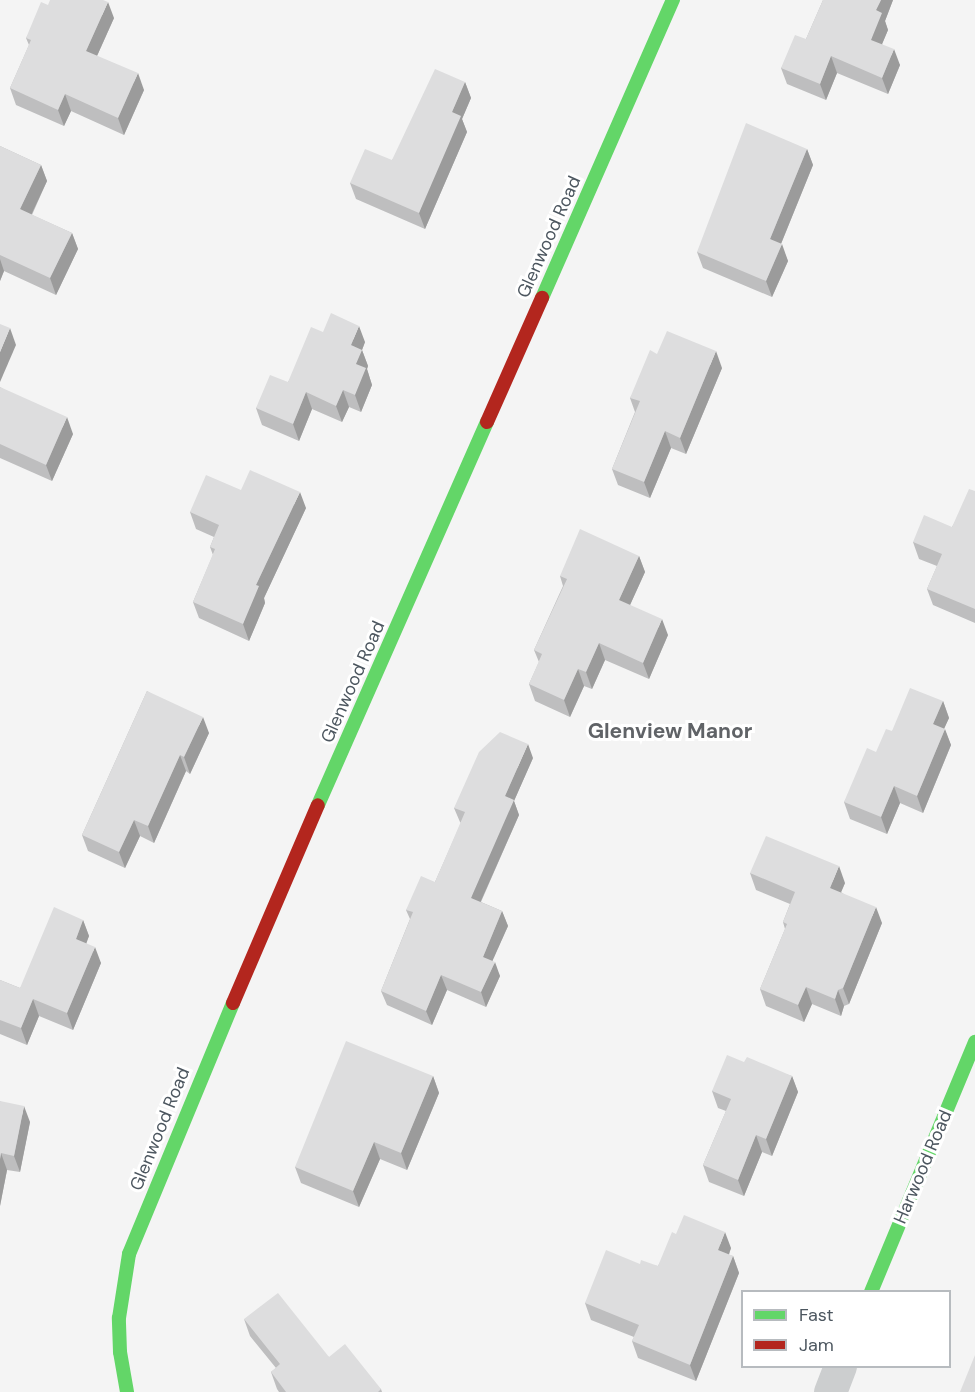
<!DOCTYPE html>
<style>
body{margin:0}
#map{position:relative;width:975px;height:1392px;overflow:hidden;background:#f4f4f4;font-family:"DM Sans",sans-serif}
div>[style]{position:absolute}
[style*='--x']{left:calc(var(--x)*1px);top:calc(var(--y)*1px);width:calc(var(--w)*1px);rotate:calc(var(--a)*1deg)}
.street>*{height:33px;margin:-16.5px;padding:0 16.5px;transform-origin:16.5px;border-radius:16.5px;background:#cccecf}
.fast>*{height:14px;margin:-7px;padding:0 7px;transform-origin:7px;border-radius:7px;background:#63d668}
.jam>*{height:14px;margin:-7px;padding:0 7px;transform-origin:7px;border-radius:7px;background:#b3261e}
.wall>*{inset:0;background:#bebebf}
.shaded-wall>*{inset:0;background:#9b9b9b}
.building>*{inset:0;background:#ddddde}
span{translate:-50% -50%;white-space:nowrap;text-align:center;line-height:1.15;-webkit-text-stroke:6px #fff;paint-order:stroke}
.street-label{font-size:18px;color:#4c565f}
.quarter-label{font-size:21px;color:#606367;font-weight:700}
.legend{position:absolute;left:741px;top:1290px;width:210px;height:78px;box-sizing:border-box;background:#fff;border:2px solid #b7bbbf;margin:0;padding:8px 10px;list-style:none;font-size:18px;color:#4c565f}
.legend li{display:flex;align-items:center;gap:12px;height:30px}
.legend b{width:30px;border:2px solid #b7bbbf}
</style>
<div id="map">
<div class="street">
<div style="--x:830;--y:1392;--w:28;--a:-69"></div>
</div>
<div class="fast">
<div style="--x:542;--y:298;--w:326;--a:-66.3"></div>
<div style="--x:318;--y:805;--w:419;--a:-66.2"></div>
<div style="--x:871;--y:1292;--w:271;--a:-67.4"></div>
<div style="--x:127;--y:1392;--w:41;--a:-99.9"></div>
<div style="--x:120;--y:1352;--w:34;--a:-92"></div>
<div style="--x:119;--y:1318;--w:65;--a:-81.1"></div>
<div style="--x:129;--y:1254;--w:272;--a:-67.5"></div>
</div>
<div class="jam">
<div style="--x:487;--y:422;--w:136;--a:-66.1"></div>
<div style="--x:233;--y:1003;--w:215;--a:-66.8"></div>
</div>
<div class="wall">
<div style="clip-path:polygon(823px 0,893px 0,885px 21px,888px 30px,882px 44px,900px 65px,888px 94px,837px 73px,826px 100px,787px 84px,781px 68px,806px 39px)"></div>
<div style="clip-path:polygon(48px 5px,114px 18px,97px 56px,144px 90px,124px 135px,71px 111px,64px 126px,16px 105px,10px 88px,29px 45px,26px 38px)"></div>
<div style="clip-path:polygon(465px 82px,471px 98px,462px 119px,467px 132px,425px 229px,356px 199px,350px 183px,392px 160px)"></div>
<div style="clip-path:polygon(0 146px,41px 165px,47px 181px,32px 215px,72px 233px,78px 249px,56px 295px,4px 271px,0 281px)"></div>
<div style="clip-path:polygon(807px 149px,813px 165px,781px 244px,788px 261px,772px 297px,703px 268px,697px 252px)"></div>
<div style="clip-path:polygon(323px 332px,365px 342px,362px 350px,368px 366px,367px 369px,372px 385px,361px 412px,349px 407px,342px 422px,312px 409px,299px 441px,262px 425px,256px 408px,288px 382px)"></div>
<div style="clip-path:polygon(657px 354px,722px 368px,686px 454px,671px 448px,650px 498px,618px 485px,612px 469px,635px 412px,630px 398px)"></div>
<div style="clip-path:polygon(0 387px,73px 434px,52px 481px,0 458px)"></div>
<div style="clip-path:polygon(241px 490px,306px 508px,264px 598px,265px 603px,249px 641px,199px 618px,193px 602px,213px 555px,210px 547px,214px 537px,196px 529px,190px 512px)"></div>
<div style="clip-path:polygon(975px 491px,975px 623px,933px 605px,927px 589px,937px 566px,919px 559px,913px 542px,952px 527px)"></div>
<div style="clip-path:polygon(639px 556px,645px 572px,630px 605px,668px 635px,649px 679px,605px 660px,592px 689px,584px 686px,570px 717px,535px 701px,529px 684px,539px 662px,534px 650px,563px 586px,560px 576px)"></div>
<div style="clip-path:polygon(147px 691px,209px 733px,190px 774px,186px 771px,154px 843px,140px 836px,125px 868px,88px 851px,82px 835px)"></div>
<div style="clip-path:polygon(943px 701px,949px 718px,944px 728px,951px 745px,923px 813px,900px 803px,887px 834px,850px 819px,844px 802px,892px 731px)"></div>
<div style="clip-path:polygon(533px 758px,514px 801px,519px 815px,481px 902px,502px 911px,508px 926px,492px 961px,500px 976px,486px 1007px,447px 990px,432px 1025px,387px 1005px,381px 991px,410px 919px,406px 910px,435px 882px,461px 823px,460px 822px,454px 808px)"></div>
<div style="clip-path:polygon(750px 873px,845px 883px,841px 892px,882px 923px,849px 1004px,844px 1006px,841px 1016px,812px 1004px,804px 1022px,766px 1006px,760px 989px,785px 929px,783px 922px,790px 904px,756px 890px)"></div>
<div style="clip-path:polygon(83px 920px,89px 936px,86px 943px,101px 963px,73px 1030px,39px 1016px,27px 1045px,0 1034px,0 980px,20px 988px)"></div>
<div style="clip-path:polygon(744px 1062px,792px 1076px,798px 1092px,772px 1156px,762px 1152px,744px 1196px,709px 1182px,703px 1165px,726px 1111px,718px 1108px,712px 1091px)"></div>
<div style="clip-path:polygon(433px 1076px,439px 1093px,407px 1170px,380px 1159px,359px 1207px,301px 1183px,295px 1167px)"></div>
<div style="clip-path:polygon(0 1101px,30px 1122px,20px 1172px,7px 1170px,0 1206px)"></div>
<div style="clip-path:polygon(676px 1234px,731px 1248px,729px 1255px,733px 1256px,739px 1273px,696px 1381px,638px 1358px,632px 1341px,634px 1337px,591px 1320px,585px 1303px,640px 1264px,658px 1266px)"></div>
<div style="clip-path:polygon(244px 1319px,329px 1357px,381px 1389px,382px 1392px,279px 1392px,277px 1389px,271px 1372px,276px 1368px,250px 1336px)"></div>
</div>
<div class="shaded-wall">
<div style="clip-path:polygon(881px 0,893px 0,885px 21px,888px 30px,877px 56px,871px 40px,876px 10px)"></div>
<div style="clip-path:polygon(108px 2px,114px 18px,92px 67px,86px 51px)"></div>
<div style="clip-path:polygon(894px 49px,900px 65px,888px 94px,882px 78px)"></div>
<div style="clip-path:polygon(831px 56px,837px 73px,826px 100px,820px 84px)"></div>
<div style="clip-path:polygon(138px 73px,144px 90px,124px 135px,118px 118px)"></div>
<div style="clip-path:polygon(465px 82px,471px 98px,462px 119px,467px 132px,425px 229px,419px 213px,452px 112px)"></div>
<div style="clip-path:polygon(65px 94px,71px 111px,64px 126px,58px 110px)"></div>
<div style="clip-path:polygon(807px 149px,813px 165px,776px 256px,770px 239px)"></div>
<div style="clip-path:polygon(41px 165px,47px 181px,26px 226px,20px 209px)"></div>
<div style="clip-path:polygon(72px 233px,78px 249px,56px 295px,50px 278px)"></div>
<div style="clip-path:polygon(782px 244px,788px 261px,772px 297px,766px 281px)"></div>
<div style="clip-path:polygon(0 259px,4px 271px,0 281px)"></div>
<div style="clip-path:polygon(359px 326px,365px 342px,362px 350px,368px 366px,367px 369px,372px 385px,361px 412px,355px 395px,351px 345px)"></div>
<div style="clip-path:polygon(10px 328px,16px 345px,0 382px,0 352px)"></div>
<div style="clip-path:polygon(716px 351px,722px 368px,686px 454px,680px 438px)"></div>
<div style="clip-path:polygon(343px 390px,349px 407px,342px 422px,336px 406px)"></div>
<div style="clip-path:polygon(306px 392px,312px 409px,299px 441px,293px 424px)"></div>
<div style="clip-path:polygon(67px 417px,73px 434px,52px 481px,46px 465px)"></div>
<div style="clip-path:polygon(665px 431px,671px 448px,650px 498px,644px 482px)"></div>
<div style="clip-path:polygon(300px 492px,306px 508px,264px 598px,265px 603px,249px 641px,243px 624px,256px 585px)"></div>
<div style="clip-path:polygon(639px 556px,645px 572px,625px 616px,619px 600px)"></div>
<div style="clip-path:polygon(662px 619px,668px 635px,649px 679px,643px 663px)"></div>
<div style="clip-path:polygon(599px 643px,605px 660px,592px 689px,586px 672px)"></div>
<div style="clip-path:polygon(578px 669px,584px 686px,570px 717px,564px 700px)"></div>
<div style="clip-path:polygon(943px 701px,949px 718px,939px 740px,933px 724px)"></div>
<div style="clip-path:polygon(203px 717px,209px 733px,190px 774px,184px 757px)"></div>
<div style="clip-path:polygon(945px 729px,951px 745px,923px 813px,917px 796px)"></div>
<div style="clip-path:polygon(528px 744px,533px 758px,514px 801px,519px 815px,476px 912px,471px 898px,505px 796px)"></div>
<div style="clip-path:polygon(180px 755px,186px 771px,154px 843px,148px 826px)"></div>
<div style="clip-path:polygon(894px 786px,900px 803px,887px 834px,881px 817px)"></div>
<div style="clip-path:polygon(134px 820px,140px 836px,125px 868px,119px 852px)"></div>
<div style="clip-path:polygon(839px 866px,845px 883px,836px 904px,830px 888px)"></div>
<div style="clip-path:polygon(876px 907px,882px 923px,849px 1004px,843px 988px)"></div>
<div style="clip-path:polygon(502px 911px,508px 926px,488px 971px,483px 957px)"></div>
<div style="clip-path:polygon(83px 920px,89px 936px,82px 955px,76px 939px)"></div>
<div style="clip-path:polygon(95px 947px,101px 963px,73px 1030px,67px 1013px)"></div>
<div style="clip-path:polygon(495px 962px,500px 976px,486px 1007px,481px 992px)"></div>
<div style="clip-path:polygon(441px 975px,447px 990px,432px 1025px,426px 1011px)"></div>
<div style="clip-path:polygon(806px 987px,812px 1004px,804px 1022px,798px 1005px)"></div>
<div style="clip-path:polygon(838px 990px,844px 1006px,841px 1016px,835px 999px)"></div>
<div style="clip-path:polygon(33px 999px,39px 1016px,27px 1045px,21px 1028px)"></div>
<div style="clip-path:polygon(433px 1076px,439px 1093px,407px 1170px,401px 1153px)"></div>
<div style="clip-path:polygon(792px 1076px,798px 1092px,772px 1156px,766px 1139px)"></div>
<div style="clip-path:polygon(24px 1106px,30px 1122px,20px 1172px,14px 1156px)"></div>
<div style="clip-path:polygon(756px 1135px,762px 1152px,744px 1196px,738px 1180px)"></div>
<div style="clip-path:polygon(374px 1142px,380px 1159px,359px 1207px,353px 1191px)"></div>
<div style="clip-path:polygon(1px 1153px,7px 1170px,0 1206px,0 1159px)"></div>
<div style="clip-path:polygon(725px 1232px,731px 1248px,724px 1267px,718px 1250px)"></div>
<div style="clip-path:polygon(733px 1256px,739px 1273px,696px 1381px,690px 1365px)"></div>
</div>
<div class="building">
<div style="clip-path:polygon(50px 0,103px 0,108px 2px,86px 51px,138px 73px,118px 118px,65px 94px,58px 110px,10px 88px,31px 40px,26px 38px,41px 2px,48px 5px)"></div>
<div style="clip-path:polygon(823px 0,881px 0,876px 10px,882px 13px,871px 40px,894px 49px,882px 78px,831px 56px,820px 84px,781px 68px,795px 35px,806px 39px)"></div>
<div style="clip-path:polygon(435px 69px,465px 82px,452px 112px,461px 116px,419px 213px,350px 183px,365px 149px,392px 160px)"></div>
<div style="clip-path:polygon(746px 123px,807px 149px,770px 239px,782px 244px,766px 281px,697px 252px)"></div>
<div style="clip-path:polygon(0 146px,41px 165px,20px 209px,72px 233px,50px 278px,0 255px)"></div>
<div style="clip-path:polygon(331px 313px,359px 326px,351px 345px,362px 350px,356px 364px,366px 368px,355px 395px,343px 390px,336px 406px,306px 392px,293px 424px,256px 408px,270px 375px,288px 382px,311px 327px,323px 332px)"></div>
<div style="clip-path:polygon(0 324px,10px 328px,0 352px)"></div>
<div style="clip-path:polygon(667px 331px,716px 351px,680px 438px,665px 431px,644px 482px,612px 469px,640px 401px,630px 398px,650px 350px,657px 354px)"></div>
<div style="clip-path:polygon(0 387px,67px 417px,46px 465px,0 444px)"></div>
<div style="clip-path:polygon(250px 470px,300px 492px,256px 585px,259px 586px,243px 624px,193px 602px,215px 549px,210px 547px,219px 525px,190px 512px,206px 475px,241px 490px)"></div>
<div style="clip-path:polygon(969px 489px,975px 491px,975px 609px,927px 589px,942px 554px,913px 542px,924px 515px,952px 527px)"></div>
<div style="clip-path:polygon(580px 529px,639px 556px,619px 600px,662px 619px,643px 663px,599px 643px,586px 672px,578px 669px,564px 700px,529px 684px,542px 654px,534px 650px,567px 579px,560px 576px)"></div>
<div style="clip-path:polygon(910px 688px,943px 701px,933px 724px,945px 729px,917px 796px,894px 786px,881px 817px,844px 802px,867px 748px,876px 752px,886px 729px,892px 731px)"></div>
<div style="clip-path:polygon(147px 691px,203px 717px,184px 757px,180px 755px,148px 826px,134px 820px,119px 852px,82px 835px)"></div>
<div style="clip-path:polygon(500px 732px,528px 744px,505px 796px,514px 800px,471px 898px,502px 911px,483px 957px,495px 962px,481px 992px,441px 975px,426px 1011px,381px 991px,413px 912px,406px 910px,421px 876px,435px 882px,465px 812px,454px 808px,479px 752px)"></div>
<div style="clip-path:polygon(766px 836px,839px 866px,830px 888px,876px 907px,843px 988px,838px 990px,835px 999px,806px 987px,798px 1005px,760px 989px,787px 924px,783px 922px,795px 892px,750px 873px)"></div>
<div style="clip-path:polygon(54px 907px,83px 920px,76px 939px,95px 947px,67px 1013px,33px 999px,21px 1028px,0 1020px,0 980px,20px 988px)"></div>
<div style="clip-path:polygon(346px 1041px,433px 1076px,401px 1153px,374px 1142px,353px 1191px,295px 1167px)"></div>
<div style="clip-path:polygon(727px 1055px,744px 1062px,747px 1057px,792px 1076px,766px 1139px,756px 1135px,738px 1180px,703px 1165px,731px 1099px,712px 1091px)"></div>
<div style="clip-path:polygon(0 1101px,24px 1106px,14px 1156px,1px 1153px,0 1159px)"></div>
<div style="clip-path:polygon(684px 1215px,725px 1232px,718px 1250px,733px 1256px,690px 1365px,632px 1341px,639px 1325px,585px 1303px,606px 1250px,640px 1264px,641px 1260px,658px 1266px,672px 1232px,676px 1234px)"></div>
<div style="clip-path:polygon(278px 1293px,329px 1357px,345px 1344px,381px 1389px,378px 1392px,286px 1392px,271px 1372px,280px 1364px,244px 1319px)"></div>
<div style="clip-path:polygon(975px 1355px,975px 1392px,960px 1392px)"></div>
</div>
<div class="street-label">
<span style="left:549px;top:237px;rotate:-66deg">Glenwood Road</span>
<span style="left:353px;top:682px;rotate:-66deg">Glenwood Road</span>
<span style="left:160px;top:1129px;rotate:-68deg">Glenwood Road</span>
<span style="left:923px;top:1167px;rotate:-67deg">Harwood Road</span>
</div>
<div class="quarter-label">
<span style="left:670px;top:731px">Glenview Manor</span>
</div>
<ul class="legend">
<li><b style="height:8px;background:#63d668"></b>Fast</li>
<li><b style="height:8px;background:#b3261e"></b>Jam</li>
</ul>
</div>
